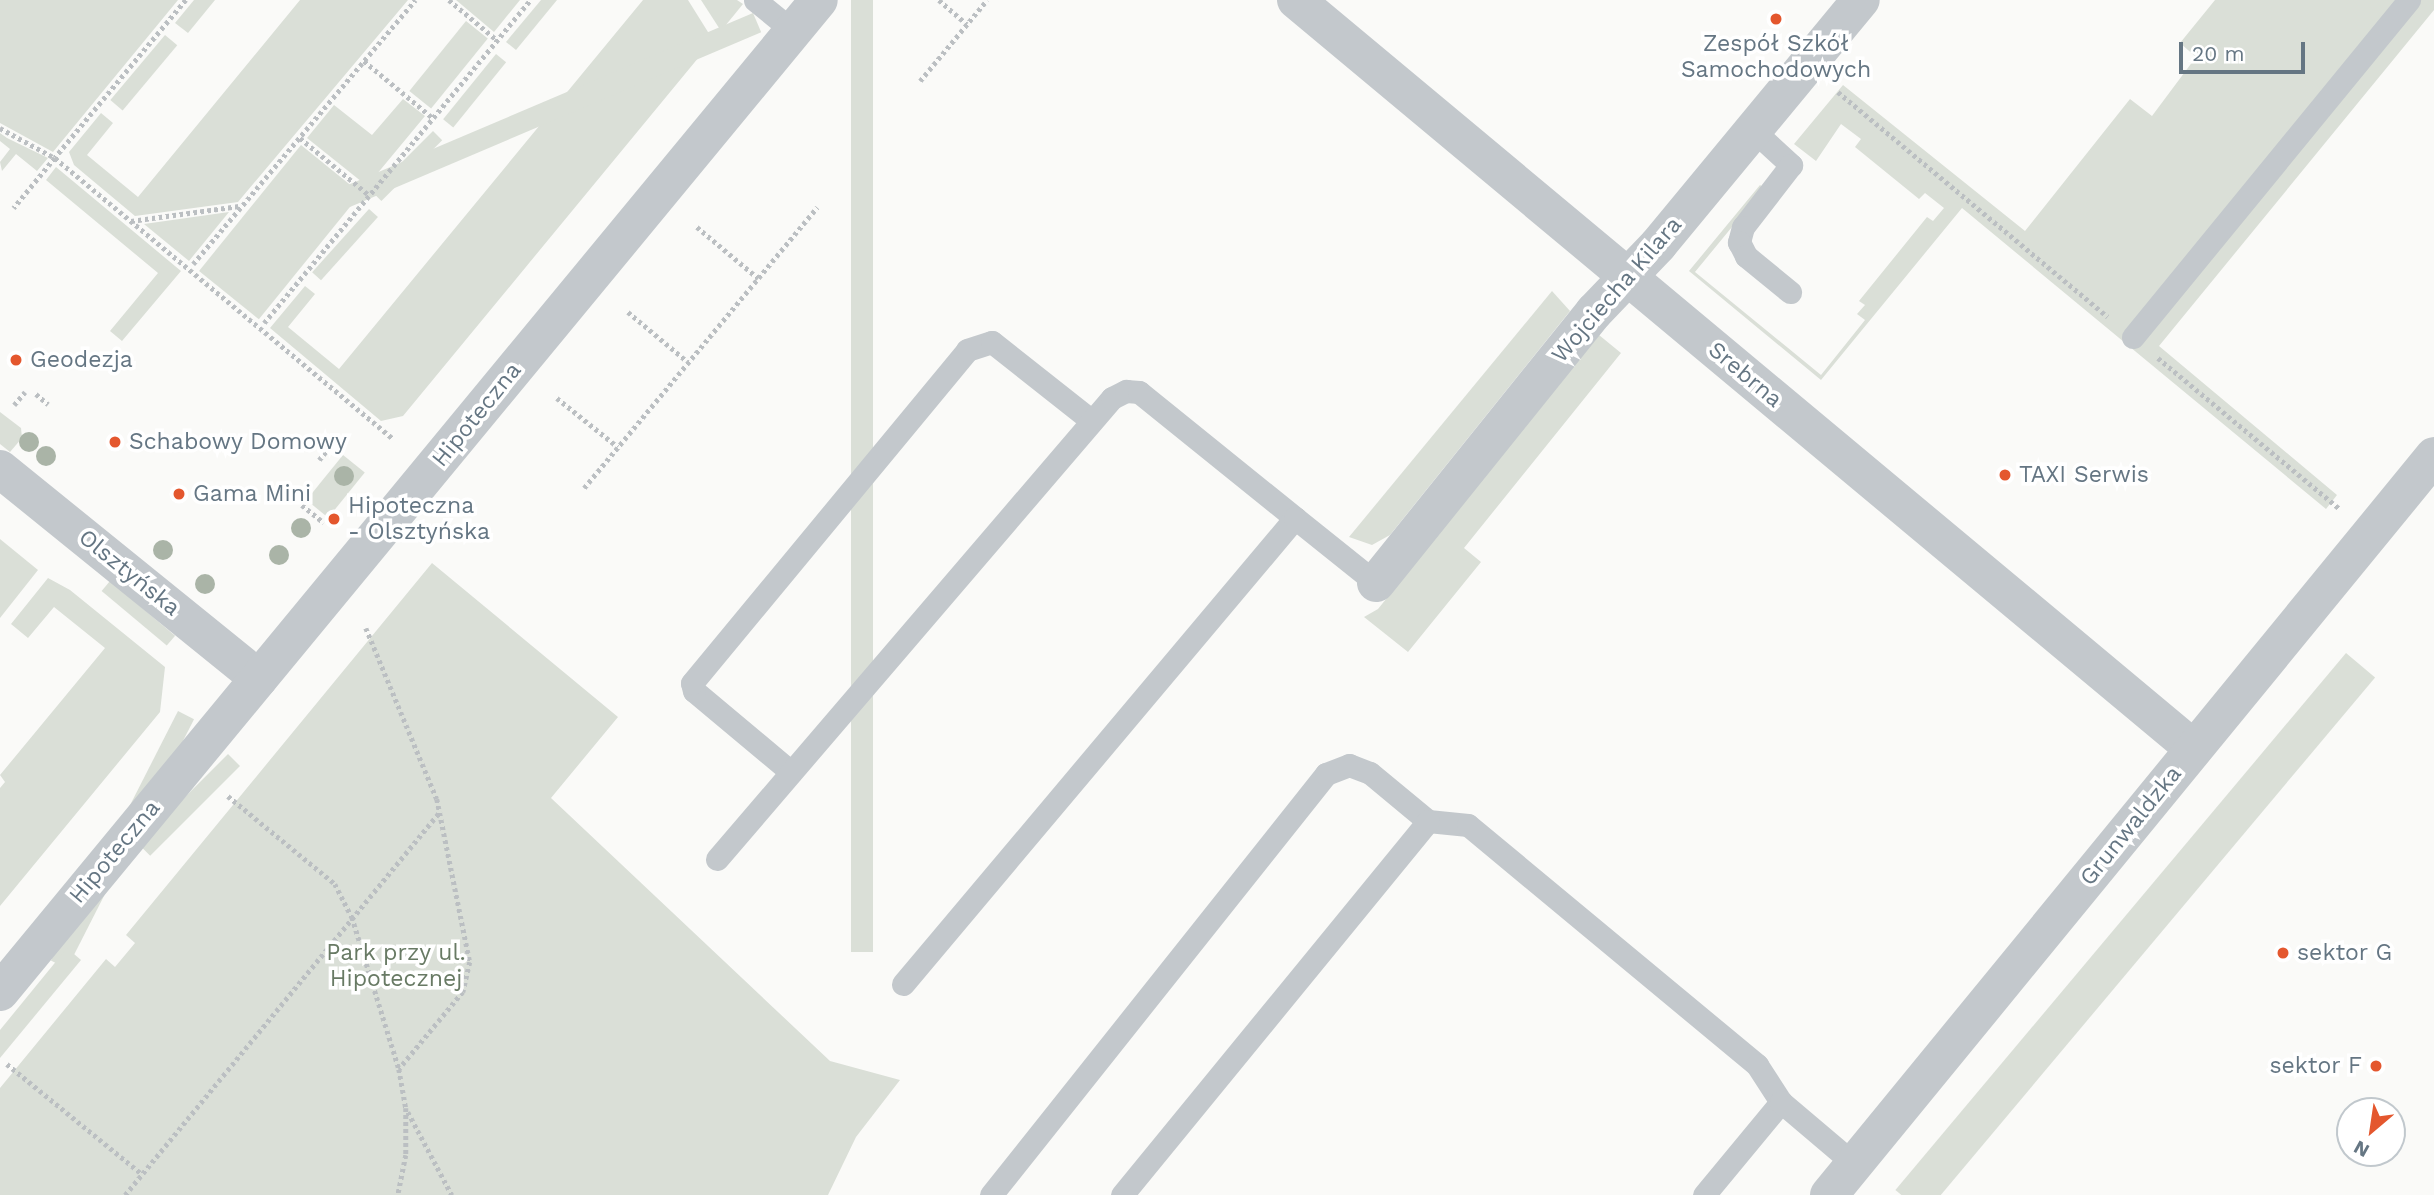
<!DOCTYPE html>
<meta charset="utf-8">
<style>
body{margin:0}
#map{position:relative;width:2434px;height:1195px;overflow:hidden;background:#fafaf8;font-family:"Work Sans",sans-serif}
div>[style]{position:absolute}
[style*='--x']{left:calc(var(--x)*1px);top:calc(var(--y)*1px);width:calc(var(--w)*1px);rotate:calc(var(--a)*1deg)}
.green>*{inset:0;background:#dadfd7;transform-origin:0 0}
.path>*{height:4.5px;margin-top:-2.25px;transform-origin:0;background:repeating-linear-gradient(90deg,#bbbfc2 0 3.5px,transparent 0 7px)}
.service>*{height:23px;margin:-11.5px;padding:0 11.5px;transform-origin:11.5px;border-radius:11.5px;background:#c3c8cc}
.minor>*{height:38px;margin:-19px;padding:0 19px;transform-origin:19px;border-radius:19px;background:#c3c8cc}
.tertiary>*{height:38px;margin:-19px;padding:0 19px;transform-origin:19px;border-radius:19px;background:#c3c8cc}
.trees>*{width:20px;height:20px;margin:-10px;border-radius:50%;background:#aab4a7}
.dots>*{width:19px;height:19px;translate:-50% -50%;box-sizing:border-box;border:4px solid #fff;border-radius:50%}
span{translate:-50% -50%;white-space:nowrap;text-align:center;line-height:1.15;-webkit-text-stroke:7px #fff;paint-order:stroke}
.poi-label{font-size:23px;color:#657683}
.left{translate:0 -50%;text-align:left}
.right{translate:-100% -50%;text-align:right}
.street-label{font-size:23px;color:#657683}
.park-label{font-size:23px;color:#687a64}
.north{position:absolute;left:2336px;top:1097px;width:70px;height:70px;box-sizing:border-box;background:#fff;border:2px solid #c1c8cd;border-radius:50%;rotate:209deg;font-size:19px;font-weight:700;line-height:28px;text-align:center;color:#657683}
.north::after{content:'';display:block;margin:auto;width:24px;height:32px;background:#e4572e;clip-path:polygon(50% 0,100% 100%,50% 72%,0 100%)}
.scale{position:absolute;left:2179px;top:42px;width:126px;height:32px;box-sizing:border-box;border:4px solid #657683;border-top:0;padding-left:9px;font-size:21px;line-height:24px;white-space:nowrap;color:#657683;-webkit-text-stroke:5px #fff;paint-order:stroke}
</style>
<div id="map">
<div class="green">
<div style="clip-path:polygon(0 0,178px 0,53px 152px,0 123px)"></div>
<div style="clip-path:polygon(194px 0,215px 0,188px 33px,175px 23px)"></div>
<div style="clip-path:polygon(300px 0,408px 0,238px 202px,135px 216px,74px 165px,69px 152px,101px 113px,113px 123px,87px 155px,138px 197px)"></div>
<div style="clip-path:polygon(456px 0,520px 0,494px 32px)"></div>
<div style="clip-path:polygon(541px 0,557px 0,516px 50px,506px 42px)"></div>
<div style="clip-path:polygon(643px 0,688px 0,713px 40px,403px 416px,381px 421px,270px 328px,305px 286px,315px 294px,288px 327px,339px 369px)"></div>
<div style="clip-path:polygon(701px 0,737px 0,743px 4px,721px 31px)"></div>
<div style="left:851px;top:0;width:22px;height:952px"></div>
<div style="clip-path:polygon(2215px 0,2434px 0,2434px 10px,2159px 346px,2337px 495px,2326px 509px,1962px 208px,1821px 380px,1689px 271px,1760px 185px,1764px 188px,1695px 272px,1821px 375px,1865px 320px,1857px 314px,1865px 305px,1859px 301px,1927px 217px,1933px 221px,1944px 208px,1925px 193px,1919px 199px,1855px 147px,1861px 139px,1841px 124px,1816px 161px,1794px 144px,1843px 85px,2025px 231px,2130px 99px,2152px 116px,2196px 57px,2180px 43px)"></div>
<div style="left:753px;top:13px;width:21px;height:558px;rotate:67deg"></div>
<div style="left:466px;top:21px;width:28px;height:90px;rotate:39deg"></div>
<div style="left:165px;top:35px;width:16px;height:85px;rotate:40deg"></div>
<div style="left:496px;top:54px;width:13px;height:84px;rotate:39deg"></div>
<div style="clip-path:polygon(403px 99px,425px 116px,367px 186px,307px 138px,334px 105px,372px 135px)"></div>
<div style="left:433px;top:131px;width:13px;height:86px;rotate:45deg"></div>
<div style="clip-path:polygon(0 133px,7px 138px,48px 158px,37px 171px,16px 154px,2px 171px,0 162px,10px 149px,0 141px)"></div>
<div style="left:301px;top:145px;width:77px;height:162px;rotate:39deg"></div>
<div style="clip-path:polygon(56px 167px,181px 271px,122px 341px,110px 331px,158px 273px,46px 180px)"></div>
<div style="left:369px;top:209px;width:12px;height:85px;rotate:42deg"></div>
<div style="clip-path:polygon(229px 212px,189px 261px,144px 224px)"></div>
<div style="clip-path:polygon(1552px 291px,1570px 311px,1390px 535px,1372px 545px,1349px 537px)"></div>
<div style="clip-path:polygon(1599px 335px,1621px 353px,1464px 548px,1481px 562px,1408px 652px,1364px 617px,1378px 609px)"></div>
<div style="clip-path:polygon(0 412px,21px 428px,22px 438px,10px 452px,0 444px)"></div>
<div style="left:343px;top:455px;width:28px;height:58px;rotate:39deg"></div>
<div style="clip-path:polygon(0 539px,38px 570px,0 618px)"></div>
<div style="clip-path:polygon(432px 563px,618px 717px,551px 798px,830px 1061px,900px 1080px,856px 1137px,828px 1195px,0 1195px,0 1088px,106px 959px,115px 967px,135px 943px,126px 935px)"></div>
<div style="clip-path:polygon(48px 578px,70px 590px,165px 667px,160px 712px,0 906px,0 788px,5px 782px,0 775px,105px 648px,54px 607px,28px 638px,11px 624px)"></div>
<div style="left:110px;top:581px;width:85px;height:13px;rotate:40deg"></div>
<div style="left:2346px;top:653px;width:38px;height:701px;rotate:40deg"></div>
<div style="left:178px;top:711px;width:18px;height:280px;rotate:27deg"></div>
<div style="left:228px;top:754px;width:17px;height:127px;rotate:45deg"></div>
<div style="clip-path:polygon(67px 948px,81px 960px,0 1058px,0 1030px)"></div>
</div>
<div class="path">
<div style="--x:186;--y:0;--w:205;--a:129.7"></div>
<div style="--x:55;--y:158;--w:440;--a:39.7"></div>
<div style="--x:449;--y:0;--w:62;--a:39.8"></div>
<div style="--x:939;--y:0;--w:37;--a:41"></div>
<div style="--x:364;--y:61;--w:89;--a:39.6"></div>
<div style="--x:920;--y:81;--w:105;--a:-50.4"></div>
<div style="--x:1838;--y:92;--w:351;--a:39.8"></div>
<div style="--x:0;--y:128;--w:63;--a:28.6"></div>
<div style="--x:55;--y:158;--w:65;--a:129.4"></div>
<div style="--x:300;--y:138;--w:89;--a:39.6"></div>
<div style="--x:131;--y:221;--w:109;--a:-7.9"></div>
<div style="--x:697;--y:227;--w:80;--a:39.9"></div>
<div style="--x:193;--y:264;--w:345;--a:-49.9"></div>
<div style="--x:628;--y:312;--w:78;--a:39.8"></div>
<div style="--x:264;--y:323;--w:418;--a:-50.5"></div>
<div style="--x:2158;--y:358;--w:236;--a:39.7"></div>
<div style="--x:36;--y:394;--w:16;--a:40"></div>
<div style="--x:557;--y:398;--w:78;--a:38.8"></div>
<div style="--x:14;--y:405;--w:17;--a:-50"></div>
<div style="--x:319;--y:460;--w:19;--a:-51"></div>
<div style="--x:584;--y:488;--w:365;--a:-50.3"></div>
<div style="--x:302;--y:505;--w:28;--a:39"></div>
<div style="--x:366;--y:628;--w:185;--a:67.5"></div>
<div style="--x:437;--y:799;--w:166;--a:78.6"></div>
<div style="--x:470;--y:962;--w:31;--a:103"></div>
<div style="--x:463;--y:992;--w:100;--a:129.7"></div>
<div style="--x:228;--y:796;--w:139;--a:39.4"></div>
<div style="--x:335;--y:884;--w:37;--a:63"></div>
<div style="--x:352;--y:917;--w:159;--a:72.8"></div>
<div style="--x:399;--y:1069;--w:40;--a:80"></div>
<div style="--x:406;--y:1108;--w:47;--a:90"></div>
<div style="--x:406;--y:1155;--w:41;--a:101.3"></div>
<div style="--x:7;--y:1064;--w:174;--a:39.2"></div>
<div style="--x:408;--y:1112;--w:94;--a:62.1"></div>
<div style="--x:125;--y:1195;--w:497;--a:-50.6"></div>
</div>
<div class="service">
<div style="--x:755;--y:0;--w:49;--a:39.2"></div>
<div style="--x:1753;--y:130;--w:52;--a:42.6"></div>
<div style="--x:1791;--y:165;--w:78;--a:127.7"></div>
<div style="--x:1743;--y:227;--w:16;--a:105"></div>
<div style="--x:1739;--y:242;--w:16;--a:63"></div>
<div style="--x:1746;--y:256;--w:57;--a:39.3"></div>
<div style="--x:2133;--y:337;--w:436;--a:-50.7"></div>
<div style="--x:791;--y:772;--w:126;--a:-140.1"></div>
<div style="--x:694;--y:691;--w:8;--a:-104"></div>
<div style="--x:692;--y:683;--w:432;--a:-50.4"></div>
<div style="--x:967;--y:350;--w:26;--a:-18"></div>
<div style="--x:992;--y:342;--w:127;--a:38.3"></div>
<div style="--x:717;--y:859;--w:607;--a:-49.41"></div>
<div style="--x:1112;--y:398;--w:16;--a:-27"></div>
<div style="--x:1126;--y:391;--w:13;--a:4"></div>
<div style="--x:1139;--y:392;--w:201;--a:38.9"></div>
<div style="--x:903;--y:984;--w:609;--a:-49.93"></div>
<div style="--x:1295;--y:518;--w:104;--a:38.7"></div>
<div style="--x:991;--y:1195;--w:538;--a:-51.49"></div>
<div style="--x:1326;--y:774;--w:25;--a:-21"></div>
<div style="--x:1349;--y:765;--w:22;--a:21"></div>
<div style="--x:1370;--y:773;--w:75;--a:39.6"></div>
<div style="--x:1428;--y:821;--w:40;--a:5.7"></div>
<div style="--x:1468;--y:825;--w:376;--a:39.7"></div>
<div style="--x:1757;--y:1065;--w:44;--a:57"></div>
<div style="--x:1122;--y:1195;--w:483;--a:-50.7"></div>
<div style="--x:1704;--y:1195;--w:121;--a:-50.4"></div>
<div style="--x:1781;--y:1102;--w:96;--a:40.3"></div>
</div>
<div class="minor">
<div style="--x:1296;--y:0;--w:1169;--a:39.83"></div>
<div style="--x:0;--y:469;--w:333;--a:39"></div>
<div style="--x:1376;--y:583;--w:348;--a:-51.2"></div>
<div style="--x:1594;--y:312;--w:93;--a:-46.3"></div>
<div style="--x:1658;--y:245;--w:318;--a:-50.4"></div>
<div style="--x:1829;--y:1195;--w:955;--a:-50.69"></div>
</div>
<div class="tertiary">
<div style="--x:0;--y:992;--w:1286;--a:-50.46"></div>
</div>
<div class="trees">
<div style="left:29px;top:442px"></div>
<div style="left:46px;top:456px"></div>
<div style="left:344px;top:476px"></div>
<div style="left:301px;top:528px"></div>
<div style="left:163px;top:550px"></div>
<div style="left:279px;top:555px"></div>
<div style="left:205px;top:584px"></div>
</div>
<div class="dots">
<div style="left:1776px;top:19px;background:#e4572e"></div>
<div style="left:16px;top:360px;background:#e4572e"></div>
<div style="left:115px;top:442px;background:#e4572e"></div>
<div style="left:2005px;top:475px;background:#e4572e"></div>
<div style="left:179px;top:494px;background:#e4572e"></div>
<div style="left:334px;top:519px;background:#e4572e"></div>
<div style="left:2283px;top:953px;background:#e4572e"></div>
<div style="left:2376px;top:1066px;background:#e4572e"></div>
</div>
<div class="poi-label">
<span style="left:1776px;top:57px">Zespół Szkół<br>Samochodowych</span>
<span class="left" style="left:30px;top:360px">Geodezja</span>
<span class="left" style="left:129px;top:442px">Schabowy Domowy</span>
<span class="left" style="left:2019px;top:475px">TAXI Serwis</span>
<span class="left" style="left:193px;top:494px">Gama Mini</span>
<span class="left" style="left:348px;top:519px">Hipoteczna<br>- Olsztyńska</span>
<span class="left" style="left:2297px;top:953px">sektor G</span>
<span class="right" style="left:2362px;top:1066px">sektor F</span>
</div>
<div class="street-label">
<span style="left:1617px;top:290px;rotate:-49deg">Wojciecha Kilara</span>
<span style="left:1745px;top:375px;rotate:40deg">Srebrna</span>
<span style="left:477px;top:415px;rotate:-51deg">Hipoteczna</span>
<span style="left:129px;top:573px;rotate:39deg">Olsztyńska</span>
<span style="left:2131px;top:826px;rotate:-51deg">Grunwaldzka</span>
<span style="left:115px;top:852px;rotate:-50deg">Hipoteczna</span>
</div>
<div class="park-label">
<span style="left:396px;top:966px">Park przy ul.<br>Hipotecznej</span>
</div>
<div class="north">N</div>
<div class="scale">20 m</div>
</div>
